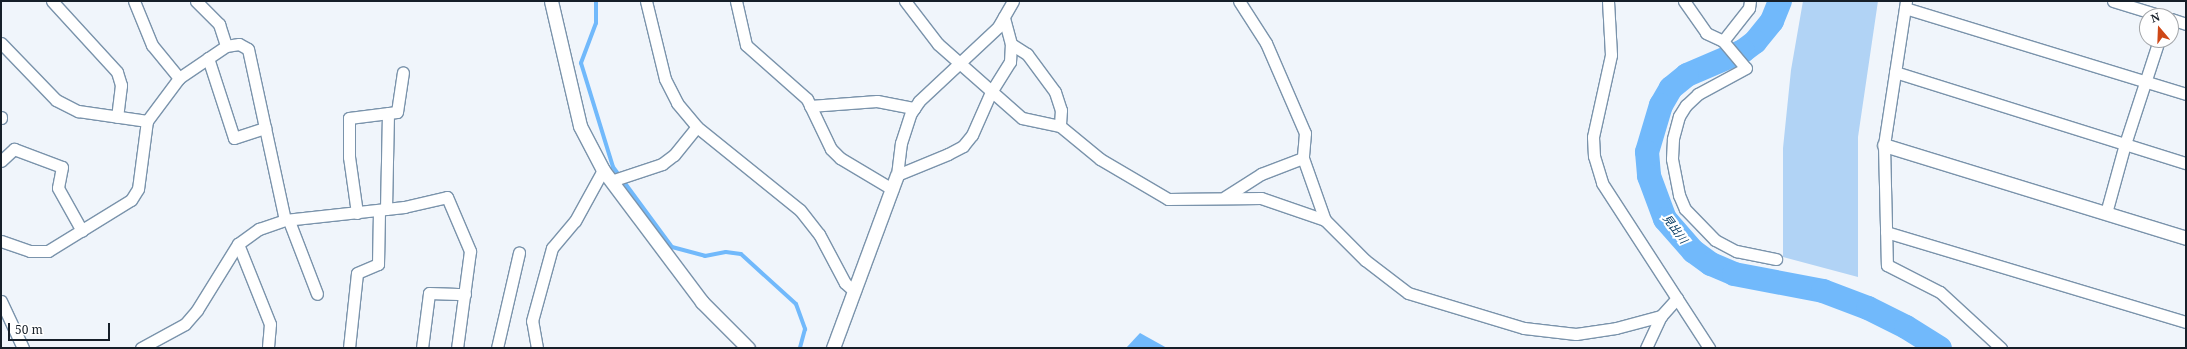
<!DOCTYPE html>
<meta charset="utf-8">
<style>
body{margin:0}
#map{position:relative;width:2187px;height:349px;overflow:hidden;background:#f0f5fb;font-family:"Noto Serif","Noto Sans JP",serif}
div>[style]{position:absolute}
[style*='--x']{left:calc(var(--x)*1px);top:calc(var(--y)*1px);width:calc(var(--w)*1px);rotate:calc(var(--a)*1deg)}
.green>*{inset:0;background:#b1d3f5}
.water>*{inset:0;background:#71b9fb}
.stream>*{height:4px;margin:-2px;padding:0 2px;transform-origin:2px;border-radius:2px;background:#71b9fb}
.river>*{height:24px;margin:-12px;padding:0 12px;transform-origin:12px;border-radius:12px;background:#71b9fb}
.roads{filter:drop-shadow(1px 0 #7a93ab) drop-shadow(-1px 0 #7a93ab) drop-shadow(0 1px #7a93ab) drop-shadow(0 -1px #7a93ab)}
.minor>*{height:11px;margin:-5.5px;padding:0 5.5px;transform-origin:5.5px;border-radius:5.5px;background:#fff}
.tertiary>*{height:13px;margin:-6.5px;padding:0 6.5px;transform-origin:6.5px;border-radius:6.5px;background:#fff}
span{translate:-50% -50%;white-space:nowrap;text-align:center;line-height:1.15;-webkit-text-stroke:4px #fff;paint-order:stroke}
.water-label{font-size:11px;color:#003760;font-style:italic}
.frame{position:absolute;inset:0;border:2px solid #161f29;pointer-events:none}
.north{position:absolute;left:2139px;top:8px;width:40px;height:40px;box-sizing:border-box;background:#fff;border:1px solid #a2a5a9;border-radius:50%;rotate:341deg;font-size:11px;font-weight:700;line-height:16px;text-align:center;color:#161f29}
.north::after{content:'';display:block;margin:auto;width:14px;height:18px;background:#ce4716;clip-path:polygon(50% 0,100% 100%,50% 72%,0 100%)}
.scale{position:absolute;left:8px;top:323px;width:102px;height:18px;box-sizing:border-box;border:2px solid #161f29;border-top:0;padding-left:5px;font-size:12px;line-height:14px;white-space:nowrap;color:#161f29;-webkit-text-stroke:3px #fff;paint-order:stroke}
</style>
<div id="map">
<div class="green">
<div style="clip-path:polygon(1803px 1px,1878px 1px,1858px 137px,1858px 277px,1783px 257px,1783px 148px,1791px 70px)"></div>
</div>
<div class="water">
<div style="clip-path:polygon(1140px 333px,1167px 348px,1126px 348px)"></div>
</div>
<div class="stream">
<div style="--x:596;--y:1;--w:22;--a:90"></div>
<div style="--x:596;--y:23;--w:43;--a:110.6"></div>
<div style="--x:581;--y:63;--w:109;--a:72.9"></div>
<div style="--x:613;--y:167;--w:99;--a:53.6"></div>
<div style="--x:672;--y:247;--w:34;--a:15"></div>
<div style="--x:705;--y:256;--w:21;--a:-11"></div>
<div style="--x:726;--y:252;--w:15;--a:8"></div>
<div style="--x:741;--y:254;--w:74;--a:42.3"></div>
<div style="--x:796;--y:304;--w:27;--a:70"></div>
<div style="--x:805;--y:329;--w:20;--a:105"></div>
</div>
<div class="river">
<div style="--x:1780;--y:1;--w:22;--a:112"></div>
<div style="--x:1772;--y:21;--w:27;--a:129"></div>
<div style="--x:1755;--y:42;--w:15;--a:143"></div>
<div style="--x:1743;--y:51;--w:61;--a:156.8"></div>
<div style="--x:1687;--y:75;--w:21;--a:141"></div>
<div style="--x:1671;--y:88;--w:20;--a:120"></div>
<div style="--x:1661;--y:105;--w:49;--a:106.6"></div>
<div style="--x:1647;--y:152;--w:24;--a:85"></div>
<div style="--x:1649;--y:176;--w:46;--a:69.6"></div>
<div style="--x:1665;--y:219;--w:43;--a:48.8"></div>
<div style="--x:1693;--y:251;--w:22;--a:36"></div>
<div style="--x:1711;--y:264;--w:25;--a:23"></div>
<div style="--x:1734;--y:274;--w:91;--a:10.8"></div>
<div style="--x:1823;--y:291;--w:48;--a:20.7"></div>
<div style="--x:1868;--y:308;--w:42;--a:26.6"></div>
<div style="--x:1906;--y:327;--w:40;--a:32"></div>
</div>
<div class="roads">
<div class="minor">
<div style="--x:52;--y:1;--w:96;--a:47.5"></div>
<div style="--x:117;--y:72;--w:14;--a:73"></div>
<div style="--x:121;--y:85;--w:32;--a:97"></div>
<div style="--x:134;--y:1;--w:48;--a:67.8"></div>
<div style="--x:152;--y:45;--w:43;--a:50.7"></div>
<div style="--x:196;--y:1;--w:33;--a:45"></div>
<div style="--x:219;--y:24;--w:23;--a:72"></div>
<div style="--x:646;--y:1;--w:80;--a:76.3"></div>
<div style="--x:665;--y:79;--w:27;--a:63"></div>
<div style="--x:677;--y:103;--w:31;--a:50"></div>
<div style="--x:697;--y:127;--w:132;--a:38.9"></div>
<div style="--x:800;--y:210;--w:31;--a:52"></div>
<div style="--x:819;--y:234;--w:55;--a:62"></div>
<div style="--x:845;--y:283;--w:12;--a:42"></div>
<div style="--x:736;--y:1;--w:45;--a:77.2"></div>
<div style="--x:746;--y:45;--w:81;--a:41.5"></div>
<div style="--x:807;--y:99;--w:55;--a:64.4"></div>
<div style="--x:831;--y:149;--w:13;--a:45"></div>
<div style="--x:840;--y:158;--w:61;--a:30.8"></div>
<div style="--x:905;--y:1;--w:54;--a:52.5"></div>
<div style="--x:938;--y:44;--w:112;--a:41.4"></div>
<div style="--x:1022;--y:118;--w:39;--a:12"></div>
<div style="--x:1060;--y:126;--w:52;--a:39.5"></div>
<div style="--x:1100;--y:159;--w:79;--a:30.5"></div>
<div style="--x:1168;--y:199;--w:93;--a:-0.6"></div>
<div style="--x:1261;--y:198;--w:68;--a:19"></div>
<div style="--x:1239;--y:1;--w:50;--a:57.3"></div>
<div style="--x:1266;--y:43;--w:98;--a:66.6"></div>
<div style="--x:1305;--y:133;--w:25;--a:95"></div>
<div style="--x:1303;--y:158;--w:66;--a:70.5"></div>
<div style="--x:1325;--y:220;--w:57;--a:45"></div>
<div style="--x:1365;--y:260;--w:54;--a:37.5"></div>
<div style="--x:1408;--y:293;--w:121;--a:16.8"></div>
<div style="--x:1524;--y:328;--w:52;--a:6.6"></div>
<div style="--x:1576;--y:334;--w:40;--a:-8.5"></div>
<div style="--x:1616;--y:328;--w:47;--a:-14.9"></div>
<div style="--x:1608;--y:1;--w:54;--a:86.8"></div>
<div style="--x:1611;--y:55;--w:84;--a:102.4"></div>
<div style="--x:1593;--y:137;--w:19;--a:87"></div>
<div style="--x:1594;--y:156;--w:28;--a:73"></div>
<div style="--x:1602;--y:183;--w:197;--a:57"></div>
<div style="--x:1684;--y:1;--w:39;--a:55"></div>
<div style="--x:1706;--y:33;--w:19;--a:25"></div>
<div style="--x:1723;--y:41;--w:35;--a:50"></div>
<div style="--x:1746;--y:68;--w:55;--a:151.6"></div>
<div style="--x:1698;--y:94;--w:16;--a:137"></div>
<div style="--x:1686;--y:105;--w:13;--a:122"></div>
<div style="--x:1679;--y:116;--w:24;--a:105"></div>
<div style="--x:1673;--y:139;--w:20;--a:93"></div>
<div style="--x:1672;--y:159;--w:37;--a:79"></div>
<div style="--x:1679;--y:195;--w:15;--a:67"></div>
<div style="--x:1685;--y:209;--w:43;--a:45.9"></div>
<div style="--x:1715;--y:240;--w:24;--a:28"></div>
<div style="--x:1736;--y:251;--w:41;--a:11.3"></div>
<div style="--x:1906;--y:1;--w:146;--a:98.7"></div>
<div style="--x:1884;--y:145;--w:120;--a:88.6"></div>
<div style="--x:1887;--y:265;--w:59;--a:27"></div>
<div style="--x:1940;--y:292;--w:83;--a:42.6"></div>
<div style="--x:2113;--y:1;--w:51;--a:17"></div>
<div style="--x:1905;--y:8;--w:294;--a:17"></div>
<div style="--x:2171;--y:19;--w:16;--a:18"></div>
<div style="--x:1723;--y:41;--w:42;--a:-51.8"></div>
<div style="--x:1749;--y:8;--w:7;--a:-82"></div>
<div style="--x:1;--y:43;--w:79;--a:46"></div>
<div style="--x:56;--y:100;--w:25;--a:27"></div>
<div style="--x:78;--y:111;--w:70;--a:8.2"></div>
<div style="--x:147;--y:121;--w:54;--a:-53.3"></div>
<div style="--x:179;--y:78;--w:57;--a:-34.2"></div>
<div style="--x:226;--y:46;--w:13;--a:-9"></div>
<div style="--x:239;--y:44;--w:10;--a:29"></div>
<div style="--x:248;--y:49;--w:175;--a:77.8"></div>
<div style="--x:1011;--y:44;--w:19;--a:32"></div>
<div style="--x:1027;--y:54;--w:47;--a:53.6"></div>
<div style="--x:1055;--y:92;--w:19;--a:72"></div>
<div style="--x:1061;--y:110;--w:16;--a:94"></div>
<div style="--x:208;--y:58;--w:84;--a:72"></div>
<div style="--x:234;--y:138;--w:33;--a:-18"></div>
<div style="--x:1895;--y:72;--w:305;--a:17.4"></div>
<div style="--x:810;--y:106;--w:67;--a:-4.3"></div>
<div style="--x:877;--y:101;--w:38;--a:11"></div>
<div style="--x:1;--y:117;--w:1;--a:90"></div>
<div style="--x:1;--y:161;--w:18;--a:-43"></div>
<div style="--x:14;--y:149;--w:51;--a:20.6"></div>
<div style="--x:62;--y:167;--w:21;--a:101"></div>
<div style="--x:58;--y:188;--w:49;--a:60.8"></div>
<div style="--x:897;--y:175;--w:32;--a:-83"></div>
<div style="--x:901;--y:143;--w:32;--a:-72"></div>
<div style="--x:911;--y:113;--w:14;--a:-56"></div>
<div style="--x:919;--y:101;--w:108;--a:-43.1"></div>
<div style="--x:998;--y:27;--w:30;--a:-60"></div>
<div style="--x:897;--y:175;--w:55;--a:-22.4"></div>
<div style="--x:948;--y:154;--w:17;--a:-28"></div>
<div style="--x:963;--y:146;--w:14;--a:-51"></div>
<div style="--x:972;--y:135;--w:47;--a:-66.2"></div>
<div style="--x:991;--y:92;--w:36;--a:-58"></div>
<div style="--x:1010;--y:62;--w:18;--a:-87"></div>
<div style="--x:1011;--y:44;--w:28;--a:-105"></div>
<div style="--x:611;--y:181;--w:54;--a:-18.4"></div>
<div style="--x:662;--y:164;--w:15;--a:-37"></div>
<div style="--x:674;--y:155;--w:36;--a:-51"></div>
<div style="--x:1225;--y:197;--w:43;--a:-32.6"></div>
<div style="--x:1261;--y:174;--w:45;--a:-20.9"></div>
<div style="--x:386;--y:209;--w:96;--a:-88.8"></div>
<div style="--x:357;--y:213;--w:57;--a:-98.1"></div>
<div style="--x:349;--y:157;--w:39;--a:-90"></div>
<div style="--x:349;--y:118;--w:48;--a:-7.1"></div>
<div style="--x:397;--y:112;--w:40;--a:-81.5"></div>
<div style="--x:2106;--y:213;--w:72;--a:-74.6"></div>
<div style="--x:2125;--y:144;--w:109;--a:-71.9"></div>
<div style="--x:289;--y:221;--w:78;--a:69"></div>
<div style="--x:1886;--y:232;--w:313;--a:16.7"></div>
<div style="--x:1;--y:241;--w:31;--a:19"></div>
<div style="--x:30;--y:251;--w:18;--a:0"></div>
<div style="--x:48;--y:251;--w:97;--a:-31.6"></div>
<div style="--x:131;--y:200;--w:13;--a:-58"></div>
<div style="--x:138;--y:189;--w:69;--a:-82.5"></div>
<div style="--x:238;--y:244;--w:86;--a:68.2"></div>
<div style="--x:270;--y:324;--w:24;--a:95"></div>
<div style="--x:1;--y:301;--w:52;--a:64.9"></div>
<div style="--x:141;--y:348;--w:50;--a:-28.6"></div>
<div style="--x:185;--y:324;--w:18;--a:-49"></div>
<div style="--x:197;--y:310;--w:78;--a:-58.2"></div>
<div style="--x:238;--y:244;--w:26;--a:-36"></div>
<div style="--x:259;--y:229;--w:28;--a:-19"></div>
<div style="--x:285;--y:220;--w:120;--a:-6.2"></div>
<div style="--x:404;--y:207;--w:44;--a:-13.1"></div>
<div style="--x:447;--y:197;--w:59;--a:66.9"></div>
<div style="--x:470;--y:251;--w:98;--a:97.6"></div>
<div style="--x:349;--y:348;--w:75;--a:-83.9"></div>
<div style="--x:357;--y:273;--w:23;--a:-23"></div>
<div style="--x:378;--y:264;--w:54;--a:-88.9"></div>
<div style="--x:422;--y:348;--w:55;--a:-82.7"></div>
<div style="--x:429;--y:293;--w:36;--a:2"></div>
<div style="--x:497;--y:348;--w:98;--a:-77"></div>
<div style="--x:537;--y:348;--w:27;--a:-100"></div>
<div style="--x:532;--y:321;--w:76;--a:-74.7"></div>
<div style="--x:552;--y:248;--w:35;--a:-50"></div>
<div style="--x:575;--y:221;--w:58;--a:-61.2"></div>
<div style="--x:1646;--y:348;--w:35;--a:-65"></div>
<div style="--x:1661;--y:316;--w:24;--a:-48"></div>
</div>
<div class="tertiary">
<div style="--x:551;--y:1;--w:128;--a:76.9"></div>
<div style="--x:580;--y:126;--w:50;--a:62.4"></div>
<div style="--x:603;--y:170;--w:165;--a:53.1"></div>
<div style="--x:702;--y:302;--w:65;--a:45"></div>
<div style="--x:1884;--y:145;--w:316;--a:17.1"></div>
<div style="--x:833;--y:348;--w:184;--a:-69.7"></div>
</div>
</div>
<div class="water-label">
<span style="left:1675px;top:229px;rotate:53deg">見出川</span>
</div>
<div class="frame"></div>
<div class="north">N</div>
<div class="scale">50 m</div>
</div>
